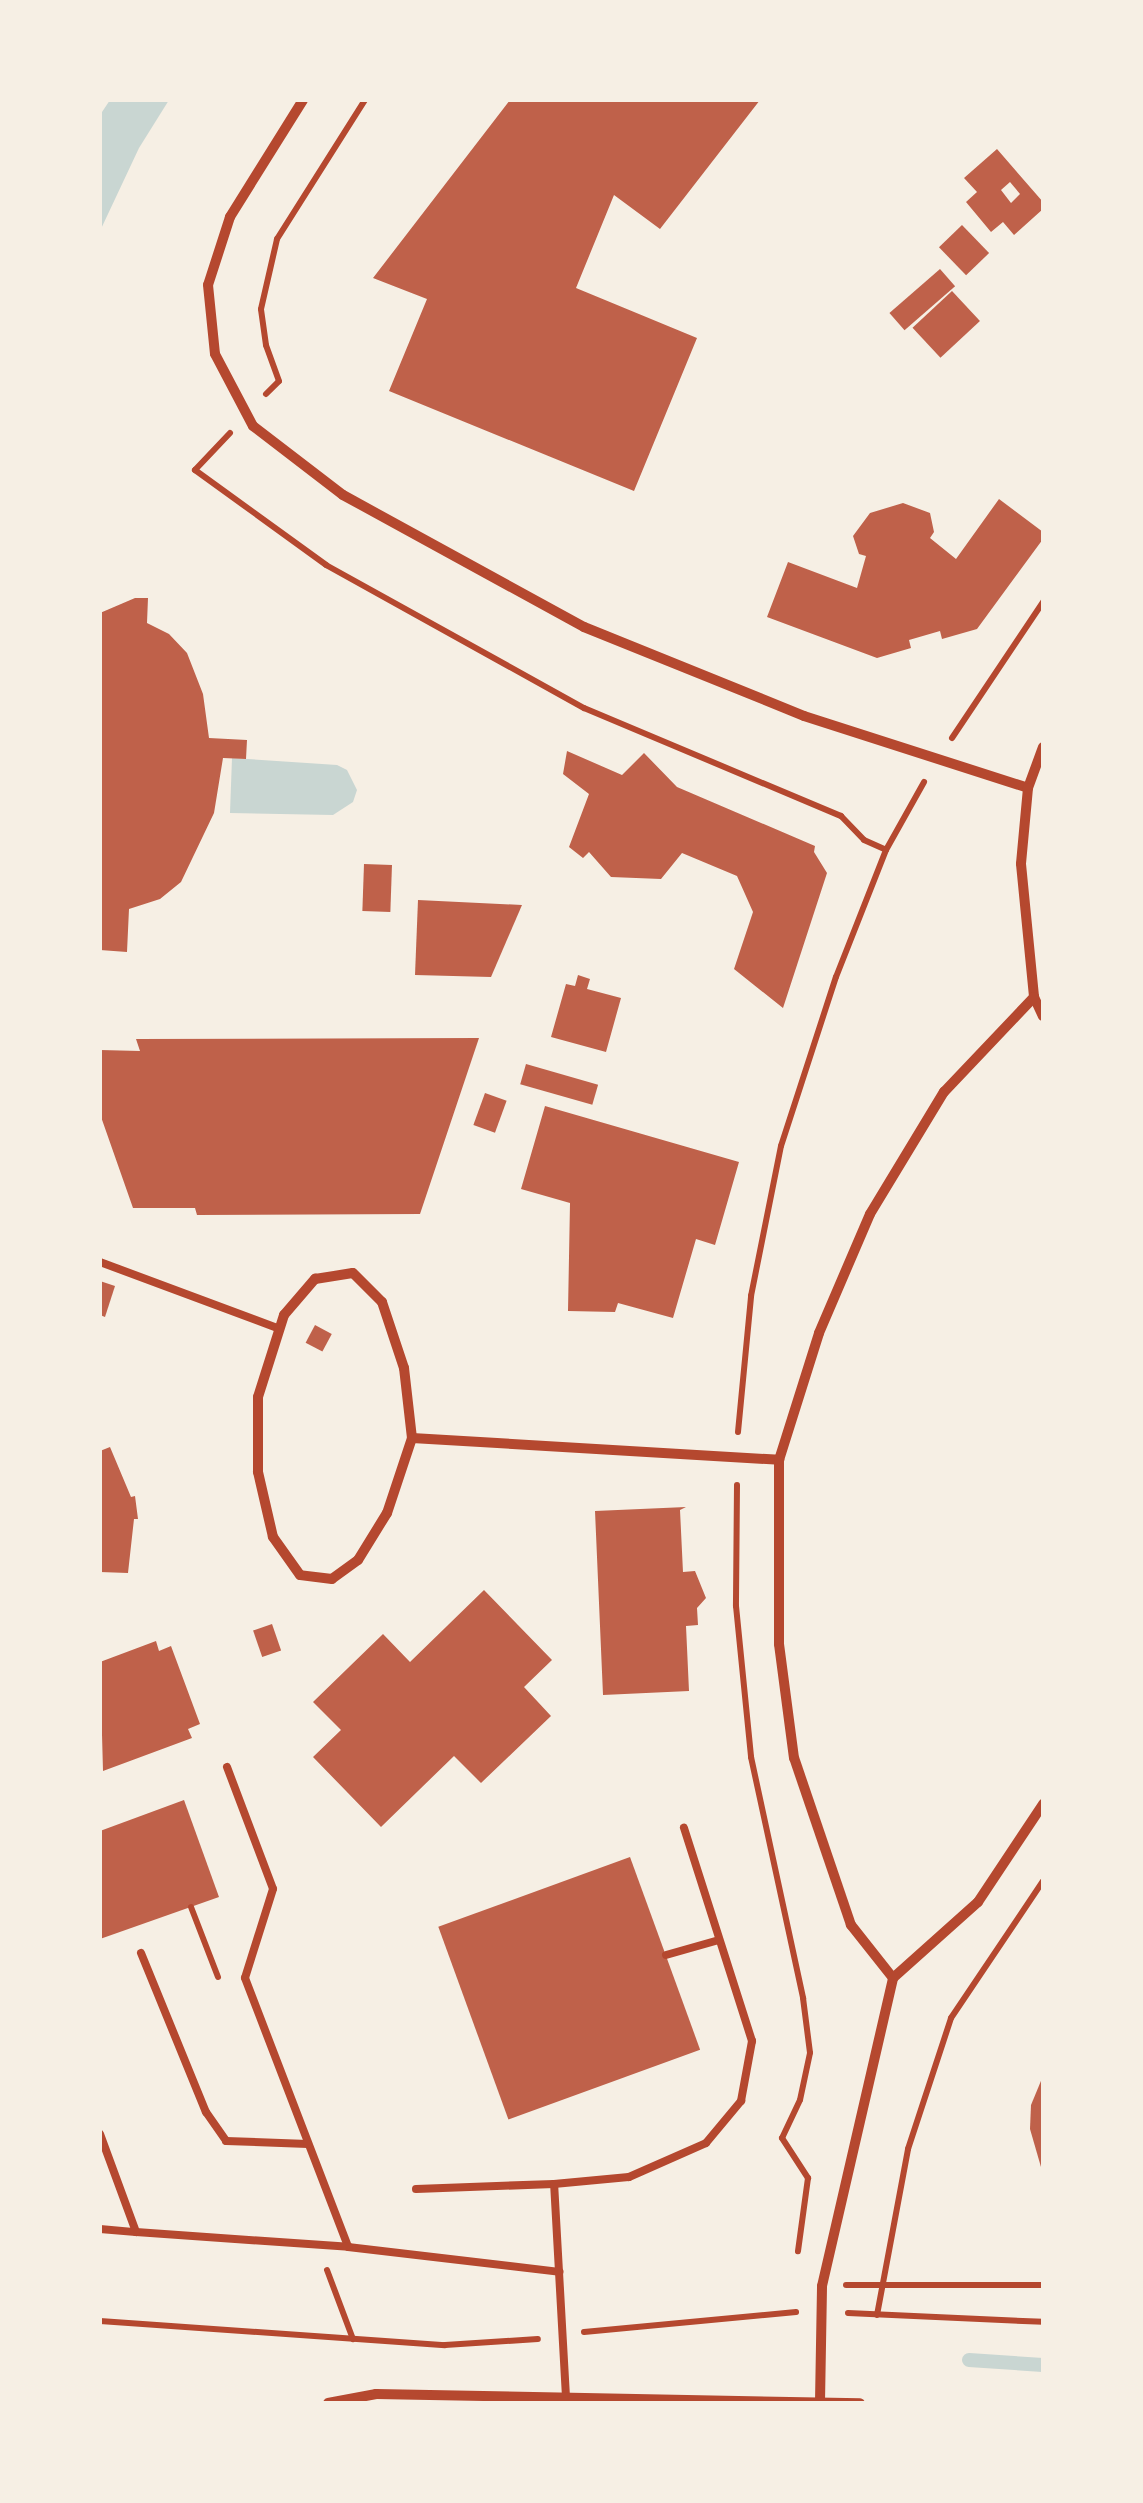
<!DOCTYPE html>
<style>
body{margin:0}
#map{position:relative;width:1143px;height:2503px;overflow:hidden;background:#f6efe4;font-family:Figtree,sans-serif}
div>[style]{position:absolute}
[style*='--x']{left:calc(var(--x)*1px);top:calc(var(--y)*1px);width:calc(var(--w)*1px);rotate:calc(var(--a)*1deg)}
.water>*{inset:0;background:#c9d6d2}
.stream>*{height:14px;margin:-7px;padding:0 7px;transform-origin:7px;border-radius:7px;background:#c9d6d2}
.building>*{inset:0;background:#bf614a;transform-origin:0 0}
.path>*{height:6px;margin:-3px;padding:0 3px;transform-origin:3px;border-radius:3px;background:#b5482f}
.service>*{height:8px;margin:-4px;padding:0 4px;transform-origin:4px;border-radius:4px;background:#b5482f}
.minor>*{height:10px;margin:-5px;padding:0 5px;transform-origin:5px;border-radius:5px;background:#b5482f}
span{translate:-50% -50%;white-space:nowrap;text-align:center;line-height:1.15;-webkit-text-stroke:9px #f6efe4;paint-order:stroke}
.frame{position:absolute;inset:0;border:102px solid #f6efe4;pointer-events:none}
</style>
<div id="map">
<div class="water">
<div style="clip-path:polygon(110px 100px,169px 100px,139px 148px,100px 231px,100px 115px)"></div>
<div style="clip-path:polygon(232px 758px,337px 765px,347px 770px,357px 790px,353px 802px,333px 815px,230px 813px)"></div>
</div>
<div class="stream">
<div style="--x:969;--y:2360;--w:74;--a:3.9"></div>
</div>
<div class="building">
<div style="clip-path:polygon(510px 100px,760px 100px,660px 229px,614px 195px,576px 288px,697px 338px,634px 491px,389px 391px,427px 299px,373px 278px)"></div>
<div style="clip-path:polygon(evenodd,997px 149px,1043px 202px,1043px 209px,1014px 235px,1003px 222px,991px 232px,966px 202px,977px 192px,964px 178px,997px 149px,1010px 182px,1020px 194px,1011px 203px,1001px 190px,1010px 182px)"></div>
<div style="left:962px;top:225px;width:39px;height:32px;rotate:46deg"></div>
<div style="left:940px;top:269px;width:23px;height:67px;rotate:49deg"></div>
<div style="left:952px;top:291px;width:41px;height:54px;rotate:47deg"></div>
<div style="clip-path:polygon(999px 499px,1043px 532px,1043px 539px,977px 629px,942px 639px,940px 631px,909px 640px,911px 648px,877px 658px,767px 617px,788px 562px,857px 588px,866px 556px,859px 554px,853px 536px,870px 513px,903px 503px,930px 513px,934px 532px,930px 538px,956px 559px)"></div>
<div style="clip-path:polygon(135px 598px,148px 598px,147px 623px,169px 634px,187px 653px,203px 694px,209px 738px,247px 740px,246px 759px,223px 758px,214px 813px,181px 882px,160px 899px,129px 909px,127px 952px,100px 950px,100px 613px)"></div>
<div style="clip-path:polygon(567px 751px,622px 775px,644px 753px,677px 787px,815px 846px,814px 852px,827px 873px,783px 1008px,734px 969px,753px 912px,737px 876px,682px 853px,661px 879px,611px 877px,589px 852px,583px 858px,569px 847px,589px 794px,563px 774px)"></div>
<div style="left:364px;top:864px;width:28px;height:47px;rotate:2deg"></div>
<div style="clip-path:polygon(418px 900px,522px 905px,491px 977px,415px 975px)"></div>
<div style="clip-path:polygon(578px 975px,590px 979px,587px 989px,621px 998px,606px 1052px,551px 1037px,566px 984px,575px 986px)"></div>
<div style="clip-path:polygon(479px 1038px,420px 1214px,197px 1215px,195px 1208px,133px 1208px,100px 1114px,100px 1050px,140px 1051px,136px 1039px)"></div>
<div style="left:526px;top:1064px;width:75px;height:21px;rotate:16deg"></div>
<div style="left:485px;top:1093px;width:23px;height:34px;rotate:20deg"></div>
<div style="clip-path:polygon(545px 1106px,739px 1162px,715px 1245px,696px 1239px,673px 1318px,618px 1303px,615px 1312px,568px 1311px,570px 1203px,521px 1189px)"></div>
<div style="clip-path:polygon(100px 1281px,115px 1286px,105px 1317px,100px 1315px)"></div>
<div style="left:315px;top:1325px;width:19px;height:20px;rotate:28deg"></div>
<div style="clip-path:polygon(110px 1447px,131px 1497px,135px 1496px,138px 1519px,134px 1519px,128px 1573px,100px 1572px,100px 1451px)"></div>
<div style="clip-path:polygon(686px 1507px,680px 1510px,683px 1572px,695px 1571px,706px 1598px,697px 1608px,698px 1625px,686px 1626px,689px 1691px,603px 1695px,595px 1511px)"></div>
<div style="clip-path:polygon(484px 1590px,552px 1660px,524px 1687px,551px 1716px,481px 1783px,454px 1756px,381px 1827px,313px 1757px,341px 1730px,313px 1702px,383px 1634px,410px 1662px)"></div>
<div style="left:272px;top:1624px;width:28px;height:20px;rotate:71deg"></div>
<div style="clip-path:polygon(156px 1641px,159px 1651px,171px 1646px,200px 1724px,188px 1729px,192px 1738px,103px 1771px,100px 1662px)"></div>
<div style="clip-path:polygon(184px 1800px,219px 1897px,100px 1939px,100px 1831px)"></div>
<div style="left:630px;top:1857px;width:205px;height:204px;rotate:70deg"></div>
<div style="clip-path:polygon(1043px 2076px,1043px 2174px,1030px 2129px,1031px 2105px)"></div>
</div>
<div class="path">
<div style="--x:266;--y:394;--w:18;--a:-45"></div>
<div style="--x:279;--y:381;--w:38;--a:-110"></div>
<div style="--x:266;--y:345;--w:36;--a:-98"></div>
<div style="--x:261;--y:309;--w:72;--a:-77.1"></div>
<div style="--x:277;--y:239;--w:165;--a:-57.7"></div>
<div style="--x:230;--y:433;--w:51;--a:133.4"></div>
<div style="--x:195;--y:470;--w:162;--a:35.9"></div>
<div style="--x:326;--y:565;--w:295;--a:29"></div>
<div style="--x:584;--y:708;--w:279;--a:22.8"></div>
<div style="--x:841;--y:816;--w:33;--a:46"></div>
<div style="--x:864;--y:840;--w:24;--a:24"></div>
<div style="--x:886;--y:850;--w:78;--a:-60.8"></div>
<div style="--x:952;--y:738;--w:164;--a:-56.2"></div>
<div style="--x:738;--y:1432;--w:137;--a:-84.5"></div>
<div style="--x:751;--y:1296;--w:153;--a:-78.7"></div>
<div style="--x:781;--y:1146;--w:178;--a:-72"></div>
<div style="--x:836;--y:977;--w:136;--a:-68.5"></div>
<div style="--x:737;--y:1485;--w:121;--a:90.5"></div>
<div style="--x:736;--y:1606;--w:152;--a:84.3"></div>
<div style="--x:751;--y:1757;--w:247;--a:77.8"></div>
<div style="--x:803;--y:1998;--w:55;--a:82.7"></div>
<div style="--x:810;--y:2053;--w:48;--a:102"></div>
<div style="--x:800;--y:2100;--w:42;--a:115.3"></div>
<div style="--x:782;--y:2138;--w:48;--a:57"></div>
<div style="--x:808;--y:2178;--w:74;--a:97.8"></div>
<div style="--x:191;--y:1907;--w:75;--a:68.9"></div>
<div style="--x:327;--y:2270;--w:74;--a:69.4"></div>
<div style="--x:846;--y:2285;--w:197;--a:0"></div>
<div style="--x:848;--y:2313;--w:195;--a:2.6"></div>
<div style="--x:877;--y:2315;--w:169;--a:-79.4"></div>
<div style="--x:908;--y:2149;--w:138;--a:-71.8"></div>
<div style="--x:951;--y:2018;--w:165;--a:-56.1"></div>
<div style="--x:100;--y:2321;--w:346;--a:4"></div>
<div style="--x:445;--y:2345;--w:93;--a:-3.7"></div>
<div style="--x:584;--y:2332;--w:213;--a:-5.4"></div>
</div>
<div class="service">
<div style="--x:100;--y:1262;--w:192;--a:20.4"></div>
<div style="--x:227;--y:1767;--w:130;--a:69.3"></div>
<div style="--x:273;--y:1889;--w:93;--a:107.5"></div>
<div style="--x:245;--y:1978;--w:288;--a:69"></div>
<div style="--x:348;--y:2247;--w:213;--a:6.7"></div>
<div style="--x:141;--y:1953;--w:172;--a:67.8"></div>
<div style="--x:206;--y:2112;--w:35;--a:55"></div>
<div style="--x:226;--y:2141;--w:82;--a:2.1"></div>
<div style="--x:666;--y:1955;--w:55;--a:-15.8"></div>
<div style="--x:100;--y:2134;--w:104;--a:69.8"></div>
<div style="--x:136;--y:2232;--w:213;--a:4"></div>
<div style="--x:416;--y:2189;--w:138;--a:-2.1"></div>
<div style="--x:100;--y:2229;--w:36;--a:5"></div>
<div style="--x:566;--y:2397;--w:213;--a:-93.2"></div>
<div style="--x:554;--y:2184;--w:75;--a:-5.3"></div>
<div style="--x:629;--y:2177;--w:84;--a:-23.8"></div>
<div style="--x:706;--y:2143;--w:55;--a:-50.2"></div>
<div style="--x:741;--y:2101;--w:61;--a:-79.6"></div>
<div style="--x:752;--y:2041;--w:224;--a:-107.7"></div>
</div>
<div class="minor">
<div style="--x:303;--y:100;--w:138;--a:122"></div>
<div style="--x:230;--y:217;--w:71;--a:107.9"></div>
<div style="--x:208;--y:285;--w:69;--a:84.2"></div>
<div style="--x:215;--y:354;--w:81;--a:62.2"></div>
<div style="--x:253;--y:426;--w:113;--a:37.5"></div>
<div style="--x:343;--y:495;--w:275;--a:28.7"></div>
<div style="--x:584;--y:627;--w:237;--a:22"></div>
<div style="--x:804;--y:716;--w:235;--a:17.8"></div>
<div style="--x:1043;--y:747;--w:44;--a:110.1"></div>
<div style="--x:1028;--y:788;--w:76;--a:95.3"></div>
<div style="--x:1021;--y:864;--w:134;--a:84.4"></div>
<div style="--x:1034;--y:997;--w:21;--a:65"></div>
<div style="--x:412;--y:1438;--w:79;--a:108.4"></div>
<div style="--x:387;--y:1513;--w:55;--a:121.7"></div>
<div style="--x:358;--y:1560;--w:32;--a:144"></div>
<div style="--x:332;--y:1579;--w:32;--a:-173"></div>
<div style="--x:300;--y:1575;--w:47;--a:-125.4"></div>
<div style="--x:273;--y:1537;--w:67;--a:-103"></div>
<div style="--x:258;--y:1472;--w:75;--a:-90"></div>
<div style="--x:258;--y:1397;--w:86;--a:-72.4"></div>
<div style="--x:284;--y:1315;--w:48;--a:-49.3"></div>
<div style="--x:315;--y:1279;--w:38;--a:-9"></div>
<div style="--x:353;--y:1273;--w:41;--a:45"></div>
<div style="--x:382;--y:1302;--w:70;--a:71.6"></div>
<div style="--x:404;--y:1368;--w:70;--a:83.5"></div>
<div style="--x:412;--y:1438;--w:368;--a:3.4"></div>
<div style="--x:893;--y:1978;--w:68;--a:-128.4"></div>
<div style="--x:851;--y:1925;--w:176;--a:-108.8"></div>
<div style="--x:794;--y:1758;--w:115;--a:-97.5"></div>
<div style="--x:779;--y:1644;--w:184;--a:-90"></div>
<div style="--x:779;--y:1460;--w:133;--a:-72.5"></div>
<div style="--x:819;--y:1333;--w:129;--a:-66.8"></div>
<div style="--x:870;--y:1214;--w:143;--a:-58.8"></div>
<div style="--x:944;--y:1092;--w:131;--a:-46.5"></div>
<div style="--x:820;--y:2402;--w:116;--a:-89"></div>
<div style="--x:822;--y:2286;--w:316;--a:-77"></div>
<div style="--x:893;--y:1978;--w:114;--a:-41.8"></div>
<div style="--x:978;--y:1902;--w:118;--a:-56.4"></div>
<div style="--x:328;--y:2403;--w:49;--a:-10.6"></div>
<div style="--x:376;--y:2394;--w:484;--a:1.1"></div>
</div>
<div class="frame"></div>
</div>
